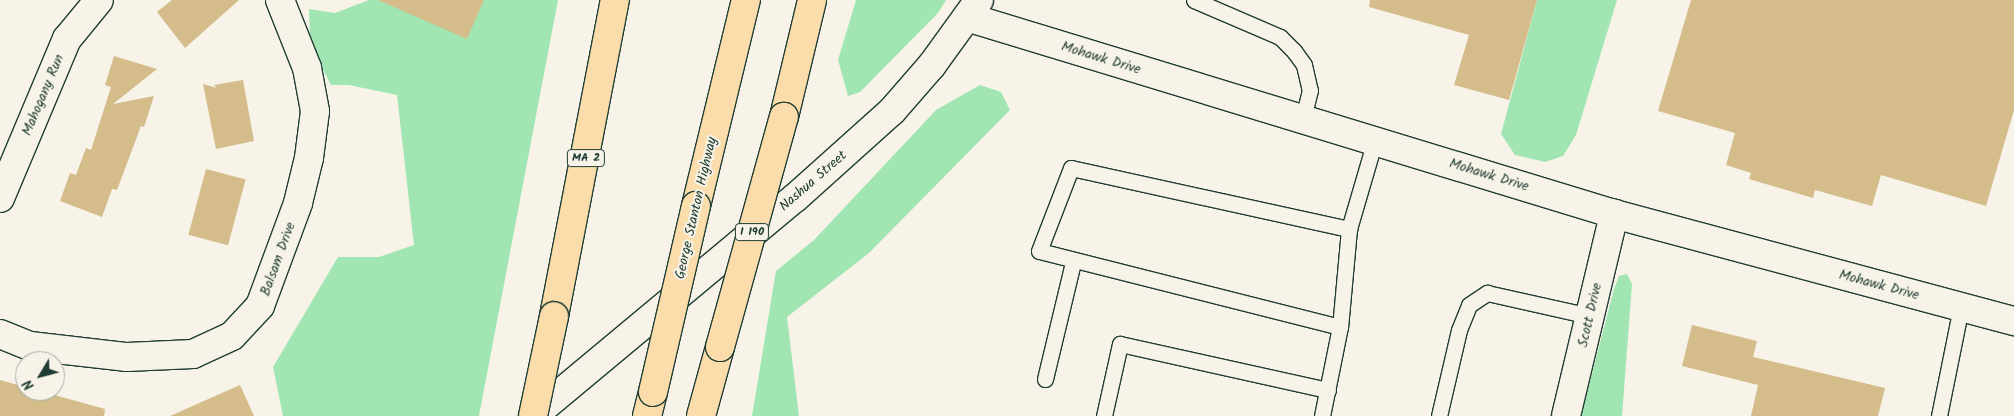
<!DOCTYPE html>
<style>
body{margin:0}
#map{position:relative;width:2014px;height:416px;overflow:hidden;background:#f7f3e8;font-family:Kalam,sans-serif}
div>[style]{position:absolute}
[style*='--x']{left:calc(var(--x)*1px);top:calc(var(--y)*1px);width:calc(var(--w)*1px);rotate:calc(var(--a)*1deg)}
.green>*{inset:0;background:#a1e6b2}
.building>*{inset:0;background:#d4bc8b;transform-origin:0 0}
.roads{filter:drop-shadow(1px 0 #1f3d34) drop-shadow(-1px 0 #1f3d34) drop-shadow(0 1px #1f3d34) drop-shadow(0 -1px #1f3d34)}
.lane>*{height:15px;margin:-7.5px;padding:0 7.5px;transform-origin:7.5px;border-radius:7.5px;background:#f7f3e8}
.street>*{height:28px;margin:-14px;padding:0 14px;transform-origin:14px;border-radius:14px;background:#f7f3e8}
.secondary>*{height:28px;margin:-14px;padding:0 14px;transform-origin:14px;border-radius:14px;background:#f7f3e8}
.highway>*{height:28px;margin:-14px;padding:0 14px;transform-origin:14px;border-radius:14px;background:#faddab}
.bridges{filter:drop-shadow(1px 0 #1f3d34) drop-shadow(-1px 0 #1f3d34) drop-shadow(0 1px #1f3d34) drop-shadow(0 -1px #1f3d34)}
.highway-bridge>*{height:28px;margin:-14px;padding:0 14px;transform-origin:14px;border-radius:14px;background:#faddab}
span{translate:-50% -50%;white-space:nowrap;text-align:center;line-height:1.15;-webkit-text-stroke:4px #f7f3e8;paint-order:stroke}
.shield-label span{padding:1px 4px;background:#f7f3e8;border:1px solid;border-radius:4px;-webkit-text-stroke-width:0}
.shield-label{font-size:12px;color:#1f3d34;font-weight:700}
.street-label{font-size:14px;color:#1f3d34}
.north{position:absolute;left:15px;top:351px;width:50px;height:50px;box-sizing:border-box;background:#f7f3e8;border:1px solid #a1aaa0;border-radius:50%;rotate:233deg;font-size:14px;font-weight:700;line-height:20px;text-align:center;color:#1f3d34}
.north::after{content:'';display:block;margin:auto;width:18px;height:22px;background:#1f3d34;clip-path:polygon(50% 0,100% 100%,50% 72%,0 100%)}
</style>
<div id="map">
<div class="green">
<div style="clip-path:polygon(369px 0,558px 0,479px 416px,283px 416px,273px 367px,338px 257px,379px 257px,414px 245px,397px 95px,349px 85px,331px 85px,310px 45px,309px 9px,335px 13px)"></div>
<div style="clip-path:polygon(856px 0,946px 0,938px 13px,860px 92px,848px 96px,838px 60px)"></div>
<div style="clip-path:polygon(1537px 0,1617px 0,1576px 135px,1563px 156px,1545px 162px,1515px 155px,1501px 134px)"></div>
<div style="clip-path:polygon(980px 85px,1001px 92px,1010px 110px,869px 253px,787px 317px,799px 416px,752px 416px,776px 271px,814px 240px,936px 110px)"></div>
<div style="clip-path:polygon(1627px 274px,1632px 284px,1622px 416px,1581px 416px,1614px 289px,1619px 276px)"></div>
</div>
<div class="building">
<div style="clip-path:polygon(172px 0,239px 0,185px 48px,157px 12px)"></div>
<div style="clip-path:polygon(378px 0,484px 0,467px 39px)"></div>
<div style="clip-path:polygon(1370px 0,1537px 0,1509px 100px,1454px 85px,1469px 35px,1369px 7px)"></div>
<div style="clip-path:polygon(1691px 0,2014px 0,2014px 110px,1986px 206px,1881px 175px,1872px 206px,1815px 190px,1813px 198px,1749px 179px,1751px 173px,1726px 165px,1735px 133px,1658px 111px)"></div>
<div style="clip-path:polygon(114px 56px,157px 69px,113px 104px,154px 96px,144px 127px,141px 126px,117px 190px,112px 189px,102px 217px,60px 201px,70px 173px,76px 175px,86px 148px,91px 150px,111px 87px,105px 85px)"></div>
<div style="clip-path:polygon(243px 80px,254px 141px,216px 149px,203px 84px,217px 88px,214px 85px)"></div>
<div style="left:206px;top:169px;width:41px;height:68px;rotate:15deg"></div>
<div style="clip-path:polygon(1692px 325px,1757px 341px,1753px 357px,1885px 388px,1878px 416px,1751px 416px,1758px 385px,1682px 366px)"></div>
<div style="clip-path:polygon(0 380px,25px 387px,25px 391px,40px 391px,105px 409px,104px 416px,0 416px)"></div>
<div style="clip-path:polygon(240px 385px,254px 416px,170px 416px)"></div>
</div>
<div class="roads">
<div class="lane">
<div style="--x:1194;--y:0;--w:94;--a:23.3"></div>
<div style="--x:1280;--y:37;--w:20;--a:45"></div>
<div style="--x:1294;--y:51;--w:17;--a:54"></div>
<div style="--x:1304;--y:65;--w:26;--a:77"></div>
<div style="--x:1310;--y:90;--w:29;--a:104"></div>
<div style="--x:1349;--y:229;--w:98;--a:95.2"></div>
<div style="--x:1340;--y:327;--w:310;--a:-165.8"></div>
<div style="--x:1039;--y:251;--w:89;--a:-68.9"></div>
<div style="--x:1071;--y:168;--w:285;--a:12.4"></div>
<div style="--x:1349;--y:229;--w:93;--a:-73.7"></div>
<div style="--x:1045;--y:379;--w:120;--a:-76.5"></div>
<div style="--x:1104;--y:416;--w:74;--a:-77.5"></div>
<div style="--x:1120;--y:344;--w:213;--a:12.5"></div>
<div style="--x:1322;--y:416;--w:91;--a:-78.6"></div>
<div style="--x:1439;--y:416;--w:88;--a:-76.9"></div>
<div style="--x:1459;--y:330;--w:27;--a:-68"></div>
<div style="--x:1469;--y:305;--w:22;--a:-34"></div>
<div style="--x:1487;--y:293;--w:106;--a:12.6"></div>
<div style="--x:1939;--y:416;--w:111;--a:-78.6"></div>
</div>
<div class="street">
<div style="--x:967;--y:17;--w:676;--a:16.93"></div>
<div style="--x:1614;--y:214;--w:414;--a:15"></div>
<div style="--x:0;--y:198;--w:173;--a:-67.2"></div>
<div style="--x:67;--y:39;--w:50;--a:-50.6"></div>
<div style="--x:0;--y:334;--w:32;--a:22"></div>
<div style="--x:30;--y:346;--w:98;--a:6.5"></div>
<div style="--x:127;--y:357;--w:66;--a:-2.6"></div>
<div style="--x:193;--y:354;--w:43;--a:-24.8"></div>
<div style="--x:232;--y:336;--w:41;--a:-47"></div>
<div style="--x:260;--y:306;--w:110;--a:-69.7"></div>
<div style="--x:298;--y:203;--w:46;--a:-76.3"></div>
<div style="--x:309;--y:158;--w:47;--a:-82.7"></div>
<div style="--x:315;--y:111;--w:44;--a:-100.5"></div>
<div style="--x:307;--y:68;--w:73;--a:-111.7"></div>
<div style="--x:1566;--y:416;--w:208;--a:-76.6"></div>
</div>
<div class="secondary">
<div style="--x:533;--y:416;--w:341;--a:-39.8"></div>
<div style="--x:795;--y:198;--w:130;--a:-41.9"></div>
<div style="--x:892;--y:111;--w:61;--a:-49"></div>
<div style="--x:932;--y:65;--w:80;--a:-54.1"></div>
</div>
<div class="highway">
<div style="--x:784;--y:117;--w:120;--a:-76.5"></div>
<div style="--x:696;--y:206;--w:212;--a:-76.4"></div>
<div style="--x:554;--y:316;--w:322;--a:-79.1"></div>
<div style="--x:647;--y:416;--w:25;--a:-76"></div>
<div style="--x:701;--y:416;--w:72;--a:-74.6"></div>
</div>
</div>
<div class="bridges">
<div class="highway-bridge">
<div style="--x:720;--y:347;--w:239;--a:-74.5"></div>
<div style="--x:653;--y:392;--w:191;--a:-77"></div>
<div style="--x:533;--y:416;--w:102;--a:-78.1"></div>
</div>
</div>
<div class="shield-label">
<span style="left:586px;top:158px">MA 2</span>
<span style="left:752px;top:232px">I 190</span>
</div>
<div class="street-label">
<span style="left:1101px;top:58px;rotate:17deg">Mohawk Drive</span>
<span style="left:43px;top:95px;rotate:-67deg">Mahogany Run</span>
<span style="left:1489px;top:175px;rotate:17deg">Mohawk Drive</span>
<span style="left:813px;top:181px;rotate:-41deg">Nashua Street</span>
<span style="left:696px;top:208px;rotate:-77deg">George Stanton Highway</span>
<span style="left:278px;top:259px;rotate:-70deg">Balsam Drive</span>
<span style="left:1879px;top:285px;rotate:15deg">Mohawk Drive</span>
<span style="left:1590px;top:315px;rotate:-77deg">Scott Drive</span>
</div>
<div class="north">N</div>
</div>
